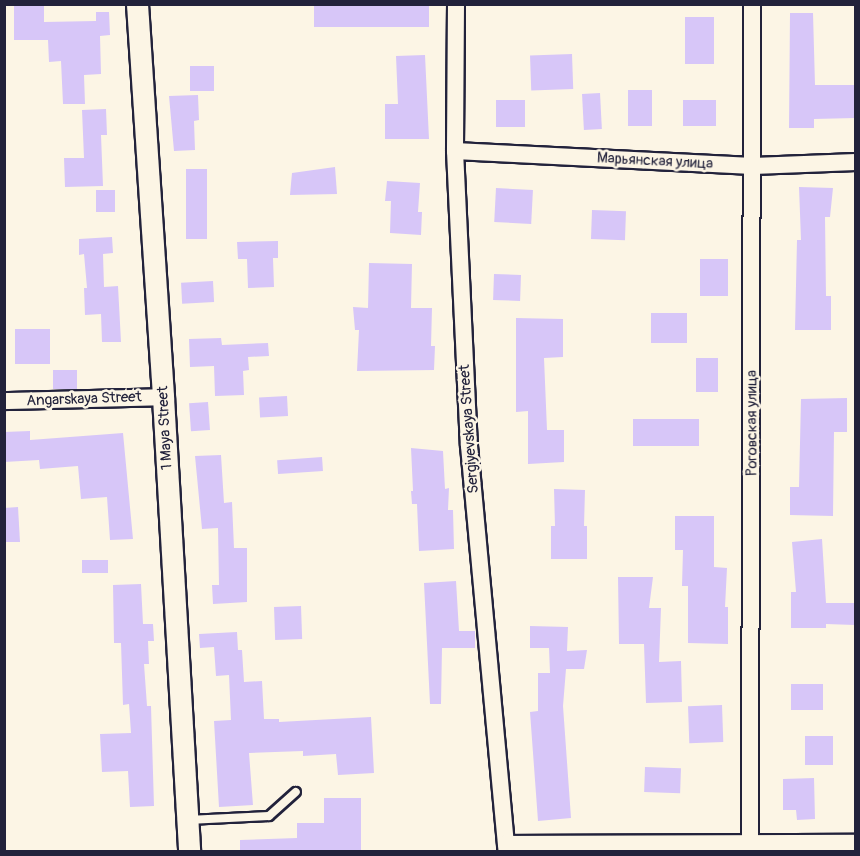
<!DOCTYPE html>
<meta charset="utf-8">
<style>
body{margin:0}
#map{position:relative;width:860px;height:856px;overflow:hidden;background:#fcf5e5;font-family:Pangolin,sans-serif}
div>[style]{position:absolute}
[style*='--x']{left:calc(var(--x)*1px);top:calc(var(--y)*1px);width:calc(var(--w)*1px);rotate:calc(var(--a)*1deg)}
.building>*{inset:0;background:#d7c6f8;transform-origin:0 0}
.roads{filter:drop-shadow(2px 0 #22223b) drop-shadow(-2px 0 #22223b) drop-shadow(0 2px #22223b) drop-shadow(0 -2px #22223b)}
.service>*{height:8px;margin:-4px;padding:0 4px;transform-origin:4px;border-radius:4px;background:#fcf5e5}
.minor>*{height:16px;margin:-8px;padding:0 8px;transform-origin:8px;border-radius:8px;background:#fcf5e5}
.tertiary>*{height:21px;margin:-10.5px;padding:0 10.5px;transform-origin:10.5px;border-radius:10.5px;background:#fcf5e5}
span{translate:-50% -50%;white-space:nowrap;text-align:center;line-height:1.15;-webkit-text-stroke:5px #fcf5e5;paint-order:stroke}
.street-label{font-size:15px;color:#22223b}
.frame{position:absolute;inset:0;border:6px solid #22223b;pointer-events:none}
</style>
<div id="map">
<div class="building">
<div style="left:314px;top:4px;width:115px;height:23px"></div>
<div style="clip-path:polygon(14px 6px,44px 6px,44px 22px,96px 21px,96px 12px,109px 12px,110px 35px,100px 36px,101px 74px,84px 75px,85px 104px,63px 104px,61px 61px,49px 62px,48px 40px,14px 40px)"></div>
<div style="clip-path:polygon(790px 13px,813px 13px,815px 85px,855px 85px,855px 118px,814px 119px,814px 128px,789px 128px)"></div>
<div style="left:685px;top:17px;width:29px;height:47px"></div>
<div style="left:572px;top:54px;width:35px;height:42px;rotate:88deg"></div>
<div style="clip-path:polygon(425px 55px,429px 139px,385px 139px,385px 104px,398px 104px,396px 56px)"></div>
<div style="left:214px;top:66px;width:25px;height:24px;rotate:90deg"></div>
<div style="left:628px;top:90px;width:24px;height:36px"></div>
<div style="left:600px;top:93px;width:36px;height:18px;rotate:87deg"></div>
<div style="clip-path:polygon(198px 95px,199px 120px,194px 121px,195px 150px,174px 151px,169px 96px)"></div>
<div style="left:496px;top:100px;width:29px;height:27px"></div>
<div style="left:683px;top:100px;width:33px;height:26px"></div>
<div style="clip-path:polygon(106px 109px,107px 135px,101px 135px,103px 186px,65px 187px,64px 158px,84px 158px,82px 110px)"></div>
<div style="clip-path:polygon(335px 167px,337px 194px,290px 195px,292px 173px)"></div>
<div style="left:186px;top:169px;width:21px;height:70px"></div>
<div style="clip-path:polygon(387px 181px,420px 183px,418px 212px,422px 212px,421px 235px,390px 233px,391px 201px,385px 201px)"></div>
<div style="clip-path:polygon(799px 187px,833px 188px,830px 217px,825px 217px,826px 296px,831px 296px,831px 330px,795px 330px,797px 240px,801px 240px)"></div>
<div style="left:496px;top:188px;width:37px;height:34px;rotate:3deg"></div>
<div style="left:115px;top:190px;width:22px;height:19px;rotate:90deg"></div>
<div style="left:592px;top:210px;width:34px;height:29px;rotate:2deg"></div>
<div style="clip-path:polygon(112px 237px,113px 253px,103px 254px,104px 287px,118px 286px,121px 342px,102px 342px,101px 314px,85px 315px,84px 288px,87px 288px,84px 254px,79px 255px,79px 239px)"></div>
<div style="clip-path:polygon(278px 241px,278px 258px,273px 258px,274px 287px,248px 288px,247px 259px,238px 259px,237px 242px)"></div>
<div style="left:700px;top:259px;width:28px;height:37px"></div>
<div style="clip-path:polygon(369px 263px,412px 264px,411px 308px,432px 308px,431px 346px,435px 346px,434px 370px,357px 371px,359px 330px,355px 330px,353px 307px,368px 308px)"></div>
<div style="left:494px;top:274px;width:27px;height:26px;rotate:2deg"></div>
<div style="left:213px;top:281px;width:21px;height:32px;rotate:87deg"></div>
<div style="left:651px;top:313px;width:36px;height:30px"></div>
<div style="clip-path:polygon(516px 318px,563px 319px,563px 357px,544px 358px,547px 430px,564px 430px,564px 462px,528px 464px,528px 411px,516px 412px)"></div>
<div style="left:50px;top:329px;width:35px;height:35px;rotate:90deg"></div>
<div style="clip-path:polygon(221px 338px,222px 345px,268px 343px,269px 356px,248px 357px,249px 370px,243px 371px,244px 395px,215px 396px,214px 366px,190px 367px,189px 339px)"></div>
<div style="left:696px;top:358px;width:22px;height:34px"></div>
<div style="left:77px;top:370px;width:19px;height:24px;rotate:90deg"></div>
<div style="left:287px;top:396px;width:20px;height:28px;rotate:87deg"></div>
<div style="clip-path:polygon(847px 398px,847px 432px,834px 432px,833px 516px,790px 515px,790px 487px,799px 487px,801px 399px)"></div>
<div style="left:208px;top:402px;width:28px;height:19px;rotate:86deg"></div>
<div style="left:633px;top:419px;width:66px;height:27px"></div>
<div style="clip-path:polygon(30px 431px,30px 440px,123px 433px,133px 539px,110px 540px,107px 497px,81px 499px,78px 466px,40px 469px,39px 460px,4px 462px,4px 432px)"></div>
<div style="clip-path:polygon(411px 448px,443px 451px,445px 489px,449px 488px,448px 510px,453px 510px,454px 549px,419px 551px,417px 504px,412px 504px,411px 491px,413px 491px)"></div>
<div style="clip-path:polygon(221px 455px,224px 503px,232px 502px,234px 548px,247px 548px,247px 602px,213px 604px,212px 585px,219px 585px,218px 528px,202px 529px,195px 456px)"></div>
<div style="left:322px;top:457px;width:14px;height:45px;rotate:86deg"></div>
<div style="clip-path:polygon(554px 489px,585px 490px,584px 526px,587px 526px,587px 559px,551px 559px,551px 526px,555px 526px)"></div>
<div style="clip-path:polygon(18px 507px,20px 542px,4px 542px,4px 508px)"></div>
<div style="clip-path:polygon(675px 516px,714px 516px,714px 567px,727px 568px,725px 607px,728px 607px,728px 644px,688px 643px,688px 586px,682px 586px,683px 550px,675px 550px)"></div>
<div style="clip-path:polygon(822px 539px,826px 603px,855px 603px,855px 625px,826px 624px,826px 628px,791px 628px,791px 592px,796px 592px,792px 542px)"></div>
<div style="left:108px;top:560px;width:13px;height:26px;rotate:90deg"></div>
<div style="clip-path:polygon(618px 577px,653px 577px,649px 608px,661px 608px,659px 662px,681px 661px,682px 702px,646px 703px,644px 644px,619px 644px)"></div>
<div style="clip-path:polygon(456px 581px,459px 631px,475px 631px,475px 648px,442px 648px,441px 704px,430px 704px,424px 583px)"></div>
<div style="clip-path:polygon(141px 584px,143px 624px,153px 624px,154px 641px,148px 641px,149px 664px,144px 664px,147px 706px,151px 706px,154px 806px,130px 807px,128px 771px,102px 772px,100px 734px,131px 733px,129px 704px,123px 705px,121px 643px,114px 643px,113px 585px)"></div>
<div style="left:301px;top:606px;width:33px;height:27px;rotate:88deg"></div>
<div style="clip-path:polygon(530px 626px,568px 627px,567px 651px,587px 650px,584px 669px,566px 669px,563px 706px,571px 818px,538px 821px,530px 712px,538px 711px,538px 673px,550px 673px,549px 648px,530px 648px)"></div>
<div style="clip-path:polygon(237px 632px,238px 650px,242px 650px,244px 682px,262px 681px,264px 719px,279px 719px,279px 722px,371px 717px,374px 773px,338px 775px,336px 754px,303px 756px,303px 751px,249px 753px,253px 805px,219px 807px,214px 721px,231px 720px,229px 675px,216px 676px,214px 647px,200px 648px,199px 634px)"></div>
<div style="left:791px;top:684px;width:32px;height:26px"></div>
<div style="left:722px;top:705px;width:37px;height:34px;rotate:88deg"></div>
<div style="left:805px;top:736px;width:28px;height:29px"></div>
<div style="left:645px;top:767px;width:36px;height:25px;rotate:2deg"></div>
<div style="clip-path:polygon(814px 778px,815px 819px,797px 820px,796px 810px,783px 810px,783px 779px)"></div>
<div style="clip-path:polygon(324px 798px,361px 798px,361px 852px,240px 852px,240px 840px,297px 838px,297px 823px,324px 823px)"></div>
</div>
<div class="roads">
<div class="service">
<div style="--x:188;--y:820;--w:81;--a:-2.8"></div>
<div style="--x:269;--y:816;--w:36;--a:-42"></div>
</div>
<div class="minor">
<div style="--x:456;--y:4;--w:147;--a:90.4"></div>
<div style="--x:455;--y:151;--w:295;--a:87.3"></div>
<div style="--x:469;--y:446;--w:408;--a:84.7"></div>
<div style="--x:455;--y:151;--w:298;--a:2.9"></div>
<div style="--x:753;--y:166;--w:103;--a:-2.2"></div>
<div style="--x:4;--y:401;--w:159;--a:-1.4"></div>
<div style="--x:750;--y:842;--w:838;--a:-89.86"></div>
<div style="--x:506;--y:844;--w:350;--a:-0.2"></div>
</div>
<div class="tertiary">
<div style="--x:137;--y:4;--w:394;--a:86.2"></div>
<div style="--x:163;--y:397;--w:456;--a:86.7"></div>
</div>
</div>
<div class="street-label">
<span style="left:655px;top:161px;rotate:3deg">Марьянская улица</span>
<span style="left:84px;top:399px;rotate:-2deg">Angarskaya Street</span>
<span style="left:752px;top:423px;rotate:-90deg">Роговская улица</span>
<span style="left:165px;top:428px;rotate:-93deg">1 Maya Street</span>
<span style="left:469px;top:429px;rotate:-94deg">Sergiyevskaya Street</span>
</div>
<div class="frame"></div>
</div>
